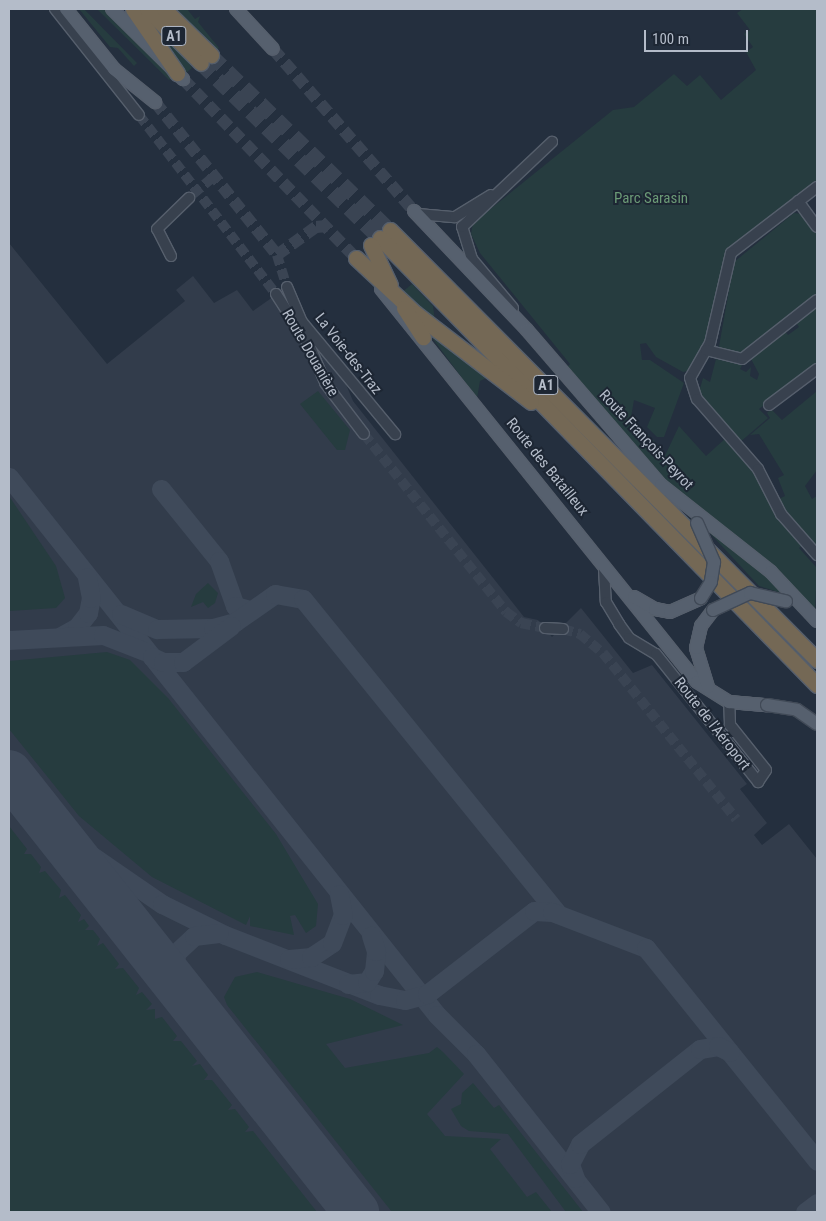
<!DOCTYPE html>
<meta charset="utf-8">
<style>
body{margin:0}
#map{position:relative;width:826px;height:1221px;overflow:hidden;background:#242f3e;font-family:"Roboto Condensed",sans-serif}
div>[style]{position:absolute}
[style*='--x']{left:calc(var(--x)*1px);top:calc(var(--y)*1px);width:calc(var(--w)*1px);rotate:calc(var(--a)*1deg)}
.airport>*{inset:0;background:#323c4b}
.green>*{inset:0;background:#263c3f}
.taxiway>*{height:19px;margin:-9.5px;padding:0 9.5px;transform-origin:9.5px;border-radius:9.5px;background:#3f4a5a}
.runway>*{height:46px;margin:-23px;padding:0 23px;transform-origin:23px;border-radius:23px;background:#3f4a5a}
.minor-tunnel>*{height:10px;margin-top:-5px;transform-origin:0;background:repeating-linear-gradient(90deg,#3a4453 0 10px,transparent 0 15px)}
.major-tunnel>*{height:12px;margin-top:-6px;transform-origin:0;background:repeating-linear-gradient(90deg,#3a4453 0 12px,transparent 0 18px)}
.highway-tunnel>*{height:15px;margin-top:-7.5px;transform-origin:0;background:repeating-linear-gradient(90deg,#3a4453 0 15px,transparent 0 23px)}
.roads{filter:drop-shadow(1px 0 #565f6c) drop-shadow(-1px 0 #565f6c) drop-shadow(0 1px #565f6c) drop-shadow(0 -1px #565f6c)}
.minor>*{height:10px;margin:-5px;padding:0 5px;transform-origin:5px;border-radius:5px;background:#38414e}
.major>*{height:12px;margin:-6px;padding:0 6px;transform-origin:6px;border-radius:6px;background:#56606e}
.highway>*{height:15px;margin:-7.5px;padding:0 7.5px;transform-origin:7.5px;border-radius:7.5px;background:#746855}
.bridges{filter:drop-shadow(1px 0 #414a57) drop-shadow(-1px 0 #414a57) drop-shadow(0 1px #414a57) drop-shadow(0 -1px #414a57)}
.major-bridge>*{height:12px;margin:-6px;padding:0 6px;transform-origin:6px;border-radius:6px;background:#56606e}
span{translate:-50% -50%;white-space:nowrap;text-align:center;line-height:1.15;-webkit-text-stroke:4px #1d2633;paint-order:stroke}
.shield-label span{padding:1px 4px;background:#1d2633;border:1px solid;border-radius:4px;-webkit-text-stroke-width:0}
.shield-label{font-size:14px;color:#b4bcc9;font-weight:700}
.park-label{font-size:15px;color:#6b9a76}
.street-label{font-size:15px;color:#b4bcc9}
.frame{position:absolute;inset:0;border:10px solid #b4bcc9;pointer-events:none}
.scale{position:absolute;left:644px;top:30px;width:104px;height:22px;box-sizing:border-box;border:2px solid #b4bcc9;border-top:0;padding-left:6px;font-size:15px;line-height:18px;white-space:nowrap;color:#b4bcc9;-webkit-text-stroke:4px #1d2633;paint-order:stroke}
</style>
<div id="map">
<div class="airport">
<div style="clip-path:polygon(9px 243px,107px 364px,185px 301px,176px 290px,193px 276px,214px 303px,237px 290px,253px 311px,280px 292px,298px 325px,345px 382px,353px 401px,524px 617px,538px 620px,552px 637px,581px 608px,633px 673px,652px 665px,747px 784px,740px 789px,767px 823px,754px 835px,762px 845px,789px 824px,817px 859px,817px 1212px,9px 1212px)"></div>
</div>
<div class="green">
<div style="clip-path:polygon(79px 9px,84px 9px,137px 63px,134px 66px,118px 48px,110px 47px)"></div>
<div style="clip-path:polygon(97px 9px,106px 9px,173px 77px,169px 80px)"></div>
<div style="clip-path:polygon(137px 9px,186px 59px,192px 68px,186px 73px,176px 63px)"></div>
<div style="clip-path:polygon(177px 9px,187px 9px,195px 19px,200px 16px,198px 22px,219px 48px,214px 51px)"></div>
<div style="clip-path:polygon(743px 9px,817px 9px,817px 180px,727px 253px,706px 345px,692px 370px,683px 372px,656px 357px,646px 343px,640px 344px,642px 360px,650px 360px,684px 383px,664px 437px,657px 437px,647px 427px,655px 408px,634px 400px,631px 417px,660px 447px,656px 456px,663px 460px,679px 426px,706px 456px,727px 437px,758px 473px,776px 517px,804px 544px,799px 548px,817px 568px,815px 612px,673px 491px,567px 367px,570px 364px,480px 253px,471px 234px,473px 223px,613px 110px,634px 107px,674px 74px,687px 86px,700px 75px,721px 100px,756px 70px,746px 52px,753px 47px,744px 34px,750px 30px,737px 13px)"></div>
<div style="clip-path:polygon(794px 213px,803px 214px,817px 234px,817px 296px,740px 358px,718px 352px,734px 262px)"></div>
<div style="clip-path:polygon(412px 284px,433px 306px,435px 321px,401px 293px)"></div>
<div style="clip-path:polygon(817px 304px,817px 365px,759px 409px,768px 418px,739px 443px,705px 403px,699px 392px,703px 378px,710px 382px,716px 359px,742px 365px,740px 369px,746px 372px,751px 367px,750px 376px,757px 380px,759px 374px,751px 359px,784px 330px,788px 335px,799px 327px,795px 321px)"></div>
<div style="clip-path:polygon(427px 331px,482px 371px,486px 378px,480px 381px,477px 398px)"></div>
<div style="clip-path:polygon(318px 391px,350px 430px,345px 450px,337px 450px,300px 404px)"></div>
<div style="clip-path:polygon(817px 391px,817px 470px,805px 486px,812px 499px,817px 496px,817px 549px,783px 512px,777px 500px,785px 496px,778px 478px,784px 475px,759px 434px,750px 435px,770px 418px,767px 413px,771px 409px,782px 420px)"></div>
<div style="clip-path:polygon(9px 496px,56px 566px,65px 598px,56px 608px,9px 611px)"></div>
<div style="clip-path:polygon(707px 530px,758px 568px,788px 595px,759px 586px)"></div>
<div style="clip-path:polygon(208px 583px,218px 593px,215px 603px,208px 608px,203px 602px,191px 607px,196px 594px)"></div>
<div style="clip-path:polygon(107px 652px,130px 660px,168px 698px,276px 834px,318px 904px,316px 926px,306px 933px,295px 915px,290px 916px,294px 935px,250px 926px,250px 916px,246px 925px,152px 877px,79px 816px,9px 729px,9px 661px)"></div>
<div style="clip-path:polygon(9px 826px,27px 849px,24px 854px,31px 854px,41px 867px,39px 873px,45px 871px,61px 890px,59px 898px,65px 895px,81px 915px,78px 922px,84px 919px,89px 926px,85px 930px,93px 930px,100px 939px,97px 946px,103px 943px,119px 964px,115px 969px,123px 968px,139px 988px,136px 995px,142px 992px,152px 1004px,146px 1010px,155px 1009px,155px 1019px,162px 1017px,177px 1036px,173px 1041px,181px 1041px,197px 1061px,192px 1066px,200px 1064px,208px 1075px,204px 1080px,212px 1080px,232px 1105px,228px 1110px,235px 1109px,249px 1127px,245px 1132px,253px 1131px,317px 1212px,9px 1212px)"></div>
<div style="clip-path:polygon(257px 972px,350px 999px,403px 1025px,326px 1044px,345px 1068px,429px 1053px,437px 1047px,443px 1052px,464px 1074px,427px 1114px,445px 1136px,501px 1139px,490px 1149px,527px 1197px,536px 1192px,552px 1212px,392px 1212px,227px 1005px,224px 997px,235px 977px)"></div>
<div style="clip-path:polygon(473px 1083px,494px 1108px,499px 1105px,583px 1212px,566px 1212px,508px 1134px,469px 1131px,461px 1126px,451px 1109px,461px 1104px,462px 1093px)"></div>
</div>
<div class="taxiway">
<div style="--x:9;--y:477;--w:687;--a:51.5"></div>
<div style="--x:437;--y:1015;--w:55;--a:45"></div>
<div style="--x:476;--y:1054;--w:201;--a:51.7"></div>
<div style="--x:161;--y:489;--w:92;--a:51.1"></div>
<div style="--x:219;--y:561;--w:48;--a:70.4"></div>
<div style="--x:235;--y:606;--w:16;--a:15"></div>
<div style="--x:121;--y:614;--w:39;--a:23"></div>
<div style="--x:157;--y:629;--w:56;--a:-1"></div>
<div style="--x:213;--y:628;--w:23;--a:-15"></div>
<div style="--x:235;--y:622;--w:49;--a:-35"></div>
<div style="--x:275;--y:594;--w:28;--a:10"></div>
<div style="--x:303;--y:599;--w:405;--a:51"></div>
<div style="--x:61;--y:636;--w:18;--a:-29"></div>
<div style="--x:77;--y:627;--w:18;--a:-52"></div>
<div style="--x:88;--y:613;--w:15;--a:-79"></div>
<div style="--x:91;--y:598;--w:21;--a:-101"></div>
<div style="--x:9;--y:640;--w:94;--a:-3"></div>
<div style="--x:103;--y:635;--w:44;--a:21.3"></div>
<div style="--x:152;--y:657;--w:12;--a:24"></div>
<div style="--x:163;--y:662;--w:20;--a:0"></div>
<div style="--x:183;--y:662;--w:60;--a:-36.9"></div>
<div style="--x:9;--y:773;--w:112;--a:45.4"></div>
<div style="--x:88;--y:853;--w:90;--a:34.6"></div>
<div style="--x:162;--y:904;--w:70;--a:26.2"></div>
<div style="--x:225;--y:935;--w:165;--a:21.3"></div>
<div style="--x:379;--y:995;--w:26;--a:11"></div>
<div style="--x:405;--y:1000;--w:23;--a:-15"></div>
<div style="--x:427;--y:994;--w:135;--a:-37.8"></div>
<div style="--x:534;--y:911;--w:18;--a:3"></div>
<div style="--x:552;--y:912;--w:101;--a:21"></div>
<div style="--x:646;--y:948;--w:273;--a:51.2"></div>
<div style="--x:289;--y:959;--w:22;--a:-5"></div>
<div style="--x:311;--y:957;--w:25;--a:-34"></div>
<div style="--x:332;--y:943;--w:30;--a:-69"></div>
<div style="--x:343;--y:915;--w:21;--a:-101"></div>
<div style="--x:348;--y:984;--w:19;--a:-6"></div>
<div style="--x:367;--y:982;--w:13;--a:-58"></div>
<div style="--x:374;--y:971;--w:20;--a:-84"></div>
<div style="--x:376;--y:951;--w:16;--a:-108"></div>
<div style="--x:179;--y:989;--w:22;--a:-106"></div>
<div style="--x:173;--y:968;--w:16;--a:-76"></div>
<div style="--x:177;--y:952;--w:23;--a:-43"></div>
<div style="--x:194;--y:936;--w:25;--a:-7"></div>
<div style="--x:575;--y:1178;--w:15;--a:-110"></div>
<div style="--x:570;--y:1164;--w:22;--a:-63"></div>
<div style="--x:580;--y:1144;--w:153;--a:-38.4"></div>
<div style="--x:700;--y:1049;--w:18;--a:-9"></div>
<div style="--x:718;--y:1046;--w:13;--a:27"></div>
<div style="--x:805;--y:1212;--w:15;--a:-37"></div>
</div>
<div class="runway">
<div style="--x:9;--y:773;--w:560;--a:51.68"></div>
</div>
<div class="minor-tunnel">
<div style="--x:139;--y:115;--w:225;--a:52.6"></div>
<div style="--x:193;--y:194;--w:26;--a:-40"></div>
<div style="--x:277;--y:255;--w:34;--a:73"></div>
<div style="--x:364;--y:434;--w:228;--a:51.4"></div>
<div style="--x:506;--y:612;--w:19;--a:36"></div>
<div style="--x:521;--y:623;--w:25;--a:12"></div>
<div style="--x:563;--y:629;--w:18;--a:16"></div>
<div style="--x:580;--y:634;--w:30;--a:40"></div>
<div style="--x:603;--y:653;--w:213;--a:51.3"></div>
</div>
<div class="major-tunnel">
<div style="--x:273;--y:49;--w:215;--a:49"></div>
<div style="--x:183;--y:79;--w:249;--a:46"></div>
<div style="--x:155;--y:102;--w:196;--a:51.4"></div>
<div style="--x:277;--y:255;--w:48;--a:-35.7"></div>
<div style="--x:316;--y:227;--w:11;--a:-5"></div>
</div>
<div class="highway-tunnel">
<div style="--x:211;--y:55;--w:250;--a:44.4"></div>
<div style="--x:201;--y:63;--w:250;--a:44.4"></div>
</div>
<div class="roads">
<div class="minor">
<div style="--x:55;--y:9;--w:135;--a:51.6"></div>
<div style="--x:817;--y:187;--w:108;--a:142.5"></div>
<div style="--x:731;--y:253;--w:92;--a:103.1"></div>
<div style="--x:710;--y:343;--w:40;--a:119.7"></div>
<div style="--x:690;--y:378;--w:22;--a:72"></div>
<div style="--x:697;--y:399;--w:93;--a:48.9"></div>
<div style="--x:758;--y:469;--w:51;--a:62.9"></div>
<div style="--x:781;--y:514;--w:55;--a:48.7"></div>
<div style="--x:798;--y:201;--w:32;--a:54"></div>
<div style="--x:418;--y:214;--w:37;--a:5"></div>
<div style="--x:455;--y:217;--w:42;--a:-31.4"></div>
<div style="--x:171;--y:256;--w:30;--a:-117"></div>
<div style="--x:157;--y:229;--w:45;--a:-44.1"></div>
<div style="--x:287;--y:287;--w:38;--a:67"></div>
<div style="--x:302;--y:322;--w:146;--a:50.3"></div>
<div style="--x:276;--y:294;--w:63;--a:57.3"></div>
<div style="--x:310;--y:347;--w:39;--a:67"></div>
<div style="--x:325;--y:383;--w:64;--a:52.6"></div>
<div style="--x:513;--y:308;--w:64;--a:-129.9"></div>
<div style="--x:472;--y:259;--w:34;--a:-107"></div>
<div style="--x:462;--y:227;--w:124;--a:-43.4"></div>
<div style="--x:706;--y:350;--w:37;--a:14"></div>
<div style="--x:742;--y:359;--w:95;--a:-38.2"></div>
<div style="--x:769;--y:405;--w:60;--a:-36.9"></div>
<div style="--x:604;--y:568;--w:34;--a:87"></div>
<div style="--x:606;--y:602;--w:26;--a:59"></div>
<div style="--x:619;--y:624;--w:17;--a:54"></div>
<div style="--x:629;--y:638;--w:31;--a:31"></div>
<div style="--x:656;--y:654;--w:164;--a:51.4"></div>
<div style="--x:758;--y:782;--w:14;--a:-56"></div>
<div style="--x:766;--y:770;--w:58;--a:-128.7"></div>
<div style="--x:730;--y:725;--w:23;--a:-92"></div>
<div style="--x:545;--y:628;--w:18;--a:3"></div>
</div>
<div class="major">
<div style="--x:66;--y:9;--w:77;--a:51.3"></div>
<div style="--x:114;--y:69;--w:53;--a:38.8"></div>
<div style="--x:112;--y:9;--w:100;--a:44.6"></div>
<div style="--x:236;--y:9;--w:54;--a:47.2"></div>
<div style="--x:414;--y:211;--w:164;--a:46.5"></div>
<div style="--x:527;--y:330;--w:205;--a:49.2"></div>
<div style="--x:661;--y:485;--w:140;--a:38.3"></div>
<div style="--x:771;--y:572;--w:67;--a:46.8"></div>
<div style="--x:381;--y:289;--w:504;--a:51.2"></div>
<div style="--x:697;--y:682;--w:38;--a:32"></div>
<div style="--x:729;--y:702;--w:38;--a:5"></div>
<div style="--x:634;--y:597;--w:24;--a:30"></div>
<div style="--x:655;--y:609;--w:15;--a:11"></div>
<div style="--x:670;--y:612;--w:34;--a:-24"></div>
<div style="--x:708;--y:687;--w:41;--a:-107.1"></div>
<div style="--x:696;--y:648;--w:23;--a:-77"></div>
<div style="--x:701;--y:626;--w:20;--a:-53"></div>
</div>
<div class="highway">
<div style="--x:133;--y:9;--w:78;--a:55.5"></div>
<div style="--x:147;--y:9;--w:76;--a:45"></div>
<div style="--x:164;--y:9;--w:66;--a:44.4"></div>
<div style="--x:390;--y:230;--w:606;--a:45.2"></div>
<div style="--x:380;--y:238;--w:625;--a:45.65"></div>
<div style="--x:371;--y:245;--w:44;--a:64.6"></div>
<div style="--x:356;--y:258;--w:81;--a:43"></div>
<div style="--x:415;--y:313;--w:146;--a:37.5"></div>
<div style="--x:404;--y:308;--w:35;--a:57"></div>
</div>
</div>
<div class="bridges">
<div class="major-bridge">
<div style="--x:697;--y:523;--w:43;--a:66.4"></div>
<div style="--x:714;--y:562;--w:20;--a:99"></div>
<div style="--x:711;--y:582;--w:19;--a:122"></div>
<div style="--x:713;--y:610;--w:41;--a:-24.7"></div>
<div style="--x:750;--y:593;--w:37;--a:13"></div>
<div style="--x:767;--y:705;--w:30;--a:9"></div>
<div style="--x:797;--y:710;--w:24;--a:35"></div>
</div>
</div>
<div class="shield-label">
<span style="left:174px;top:36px">A1</span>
<span style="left:546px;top:385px">A1</span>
</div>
<div class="park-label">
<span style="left:651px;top:199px">Parc Sarasin</span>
</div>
<div class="street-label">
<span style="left:310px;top:353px;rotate:60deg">Route Douanière</span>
<span style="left:348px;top:354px;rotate:52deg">La Voie-des-Traz</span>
<span style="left:646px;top:440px;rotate:47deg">Route François-Peyrot</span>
<span style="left:547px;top:467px;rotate:51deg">Route des Batailleux</span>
<span style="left:712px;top:724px;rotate:52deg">Route de l'Aéroport</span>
</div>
<div class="frame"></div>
<div class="scale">100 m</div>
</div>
